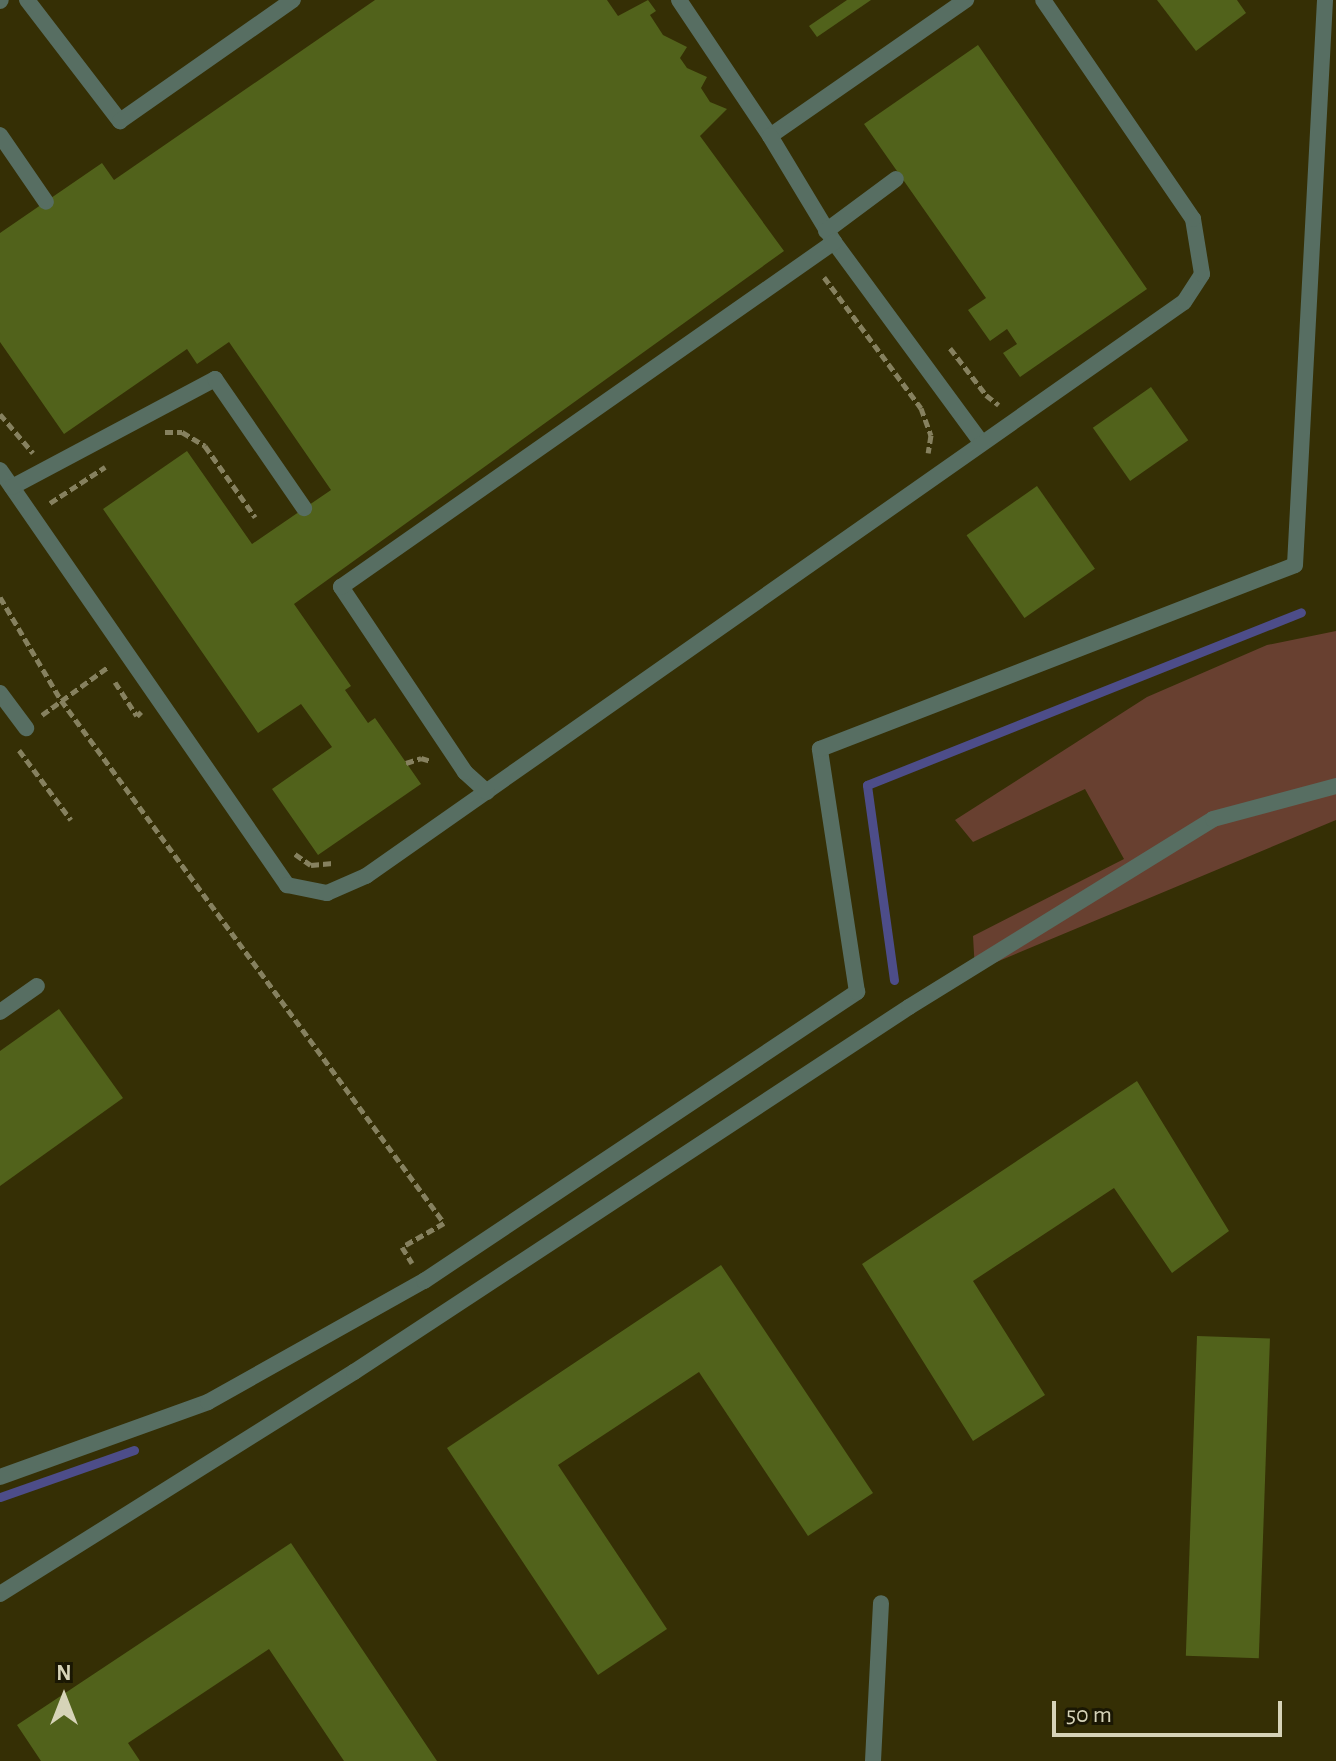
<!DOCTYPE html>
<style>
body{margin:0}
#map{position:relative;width:1336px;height:1761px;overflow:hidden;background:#352f05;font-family:"Alegreya Sans",sans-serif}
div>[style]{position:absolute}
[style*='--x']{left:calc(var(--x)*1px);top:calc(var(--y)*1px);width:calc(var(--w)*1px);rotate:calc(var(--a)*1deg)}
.green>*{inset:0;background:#684030}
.stream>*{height:9px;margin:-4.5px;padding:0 4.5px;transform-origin:4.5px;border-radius:4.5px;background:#4d4d89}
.building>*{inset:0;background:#51621b;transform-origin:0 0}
.path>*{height:5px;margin-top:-2.5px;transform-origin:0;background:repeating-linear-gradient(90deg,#86815f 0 8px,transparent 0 12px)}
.lane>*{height:16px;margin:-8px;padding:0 8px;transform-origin:8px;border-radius:8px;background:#576e62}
span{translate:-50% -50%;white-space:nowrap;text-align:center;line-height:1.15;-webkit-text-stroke:6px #1a1703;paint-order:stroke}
.north{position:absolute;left:24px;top:1657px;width:80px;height:80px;-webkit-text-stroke:6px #1a1703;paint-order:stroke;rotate:0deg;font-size:22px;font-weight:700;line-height:32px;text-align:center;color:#d6d3b8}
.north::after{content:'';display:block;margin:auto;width:28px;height:36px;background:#d6d3b8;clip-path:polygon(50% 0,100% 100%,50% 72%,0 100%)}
.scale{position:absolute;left:1052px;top:1701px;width:230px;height:36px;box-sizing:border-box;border:4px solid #d6d3b8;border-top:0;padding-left:10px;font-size:24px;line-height:28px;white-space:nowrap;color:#d6d3b8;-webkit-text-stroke:6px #1a1703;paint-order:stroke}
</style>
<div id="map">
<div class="green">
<div style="clip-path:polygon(1336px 631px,1336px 820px,975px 971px,973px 936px,1124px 859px,1085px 789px,973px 842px,955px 820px,1147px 697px,1267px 645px)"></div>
</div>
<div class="stream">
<div style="--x:894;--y:980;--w:197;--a:-97.9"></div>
<div style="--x:867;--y:785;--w:467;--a:-21.7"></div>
<div style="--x:0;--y:1497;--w:142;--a:-19.3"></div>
</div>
<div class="building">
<div style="clip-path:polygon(375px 0,607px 0,618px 16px,648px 0,656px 11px,650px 15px,663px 35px,687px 47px,680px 58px,687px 68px,707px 77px,701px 88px,710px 102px,727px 109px,700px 136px,784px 251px,294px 604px,351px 686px,345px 690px,368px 723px,375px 718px,421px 784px,318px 855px,272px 789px,332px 747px,301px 704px,258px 733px,103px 509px,187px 451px,252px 544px,331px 490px,229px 342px,197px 364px,187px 349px,64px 434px,0 342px,0 233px,102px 163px,114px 180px)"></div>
<div style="clip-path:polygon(847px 0,871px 0,817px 37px,809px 26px)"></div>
<div style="clip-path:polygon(1157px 0,1237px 0,1246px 13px,1196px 51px)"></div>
<div style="clip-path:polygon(978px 45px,1147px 289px,1020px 377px,1003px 353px,1017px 344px,1007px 329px,990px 341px,968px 310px,986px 298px,864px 124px)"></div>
<div style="left:1151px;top:387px;width:65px;height:71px;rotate:55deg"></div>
<div style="left:1037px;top:486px;width:101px;height:86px;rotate:55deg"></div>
<div style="clip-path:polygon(59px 1009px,123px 1098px,0 1186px,0 1051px)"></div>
<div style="clip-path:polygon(1137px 1081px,1229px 1231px,1172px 1273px,1114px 1188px,973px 1281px,1045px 1395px,973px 1441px,862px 1264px)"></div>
<div style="clip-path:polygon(721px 1265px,873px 1493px,808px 1536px,699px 1372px,558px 1465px,667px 1629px,598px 1675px,447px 1448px)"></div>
<div style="left:1197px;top:1336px;width:73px;height:320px;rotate:2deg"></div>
<div style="clip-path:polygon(291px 1543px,437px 1761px,344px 1761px,269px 1649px,128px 1743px,140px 1761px,41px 1761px,17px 1725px)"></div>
</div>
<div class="path">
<div style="--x:824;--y:277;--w:163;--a:53.5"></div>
<div style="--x:921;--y:408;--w:29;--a:70"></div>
<div style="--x:931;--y:435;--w:18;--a:99"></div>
<div style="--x:950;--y:348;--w:59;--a:52.5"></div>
<div style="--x:986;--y:395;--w:16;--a:38"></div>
<div style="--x:0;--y:414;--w:51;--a:49.8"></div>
<div style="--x:165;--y:432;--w:17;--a:0"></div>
<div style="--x:182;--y:432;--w:27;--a:31"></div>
<div style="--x:205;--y:446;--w:87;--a:54.8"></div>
<div style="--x:50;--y:503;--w:66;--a:-33.2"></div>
<div style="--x:0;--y:597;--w:120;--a:59.4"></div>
<div style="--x:61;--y:700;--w:648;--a:53.78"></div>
<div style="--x:444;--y:1223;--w:48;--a:150.3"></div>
<div style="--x:402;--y:1247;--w:19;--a:58"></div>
<div style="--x:115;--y:682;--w:40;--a:57.1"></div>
<div style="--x:137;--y:716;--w:6;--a:-45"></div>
<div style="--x:42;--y:715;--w:82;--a:-36"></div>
<div style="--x:19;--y:750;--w:87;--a:53.4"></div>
<div style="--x:406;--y:763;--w:16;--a:-18"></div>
<div style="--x:421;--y:758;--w:10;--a:17"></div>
<div style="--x:295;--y:854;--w:19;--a:35"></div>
<div style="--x:311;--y:865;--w:22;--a:-5"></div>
</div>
<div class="lane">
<div style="--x:27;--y:0;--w:153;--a:52.5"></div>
<div style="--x:120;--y:121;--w:211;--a:-35"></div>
<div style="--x:679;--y:0;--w:164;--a:56.2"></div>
<div style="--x:770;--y:136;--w:239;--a:-34.8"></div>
<div style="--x:0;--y:1;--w:1;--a:-45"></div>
<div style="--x:0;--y:135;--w:81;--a:55.5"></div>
<div style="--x:770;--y:136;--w:124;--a:58.9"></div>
<div style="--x:834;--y:242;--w:247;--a:53.7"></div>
<div style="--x:826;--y:231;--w:87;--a:-36.6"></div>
<div style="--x:0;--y:470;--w:505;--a:55.33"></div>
<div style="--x:287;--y:885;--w:41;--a:11.3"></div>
<div style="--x:327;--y:893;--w:43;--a:-23.6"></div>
<div style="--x:366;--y:876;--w:999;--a:-35.06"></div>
<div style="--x:1184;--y:302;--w:33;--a:-57"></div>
<div style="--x:1202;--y:274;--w:56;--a:-99.3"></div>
<div style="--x:1193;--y:219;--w:265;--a:-124.4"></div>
<div style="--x:12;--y:487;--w:230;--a:-28"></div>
<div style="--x:215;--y:379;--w:157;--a:55.4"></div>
<div style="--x:0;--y:693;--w:44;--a:53.4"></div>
<div style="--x:487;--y:792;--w:30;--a:-138"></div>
<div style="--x:465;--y:772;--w:223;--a:-123.8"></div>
<div style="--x:341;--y:587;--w:602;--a:-34.98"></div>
<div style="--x:0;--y:1012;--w:45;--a:-35.1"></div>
<div style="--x:0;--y:1477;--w:221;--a:-19.8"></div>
<div style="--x:208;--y:1402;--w:248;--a:-29.3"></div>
<div style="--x:424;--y:1281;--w:521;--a:-33.72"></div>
<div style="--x:857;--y:992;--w:246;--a:-98.7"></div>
<div style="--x:820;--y:749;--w:509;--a:-21.17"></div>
<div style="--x:1295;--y:565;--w:566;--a:-86.96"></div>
<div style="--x:0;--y:1594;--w:418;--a:-32.1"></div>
<div style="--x:354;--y:1372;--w:664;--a:-33.33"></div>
<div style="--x:909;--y:1007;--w:357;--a:-31.7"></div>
<div style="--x:1213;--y:819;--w:127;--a:-15"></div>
<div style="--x:873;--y:1761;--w:158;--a:-87.1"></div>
</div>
<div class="north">N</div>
<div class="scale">50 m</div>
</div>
